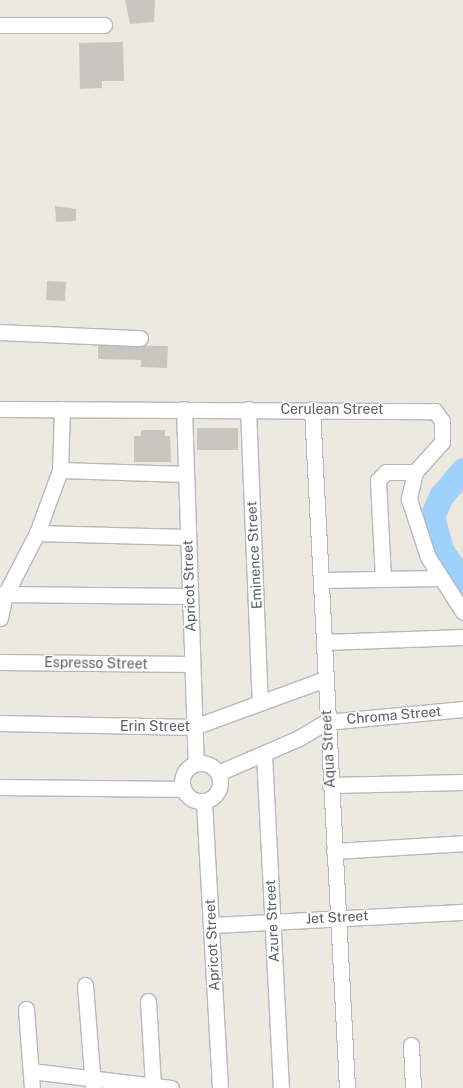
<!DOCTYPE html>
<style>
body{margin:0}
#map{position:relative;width:463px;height:1088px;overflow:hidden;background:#eceae0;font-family:"Public Sans",sans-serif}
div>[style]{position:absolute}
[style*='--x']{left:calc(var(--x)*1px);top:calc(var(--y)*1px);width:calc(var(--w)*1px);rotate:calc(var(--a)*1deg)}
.river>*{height:25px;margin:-12.5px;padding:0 12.5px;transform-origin:12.5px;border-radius:12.5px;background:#9fd1fd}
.building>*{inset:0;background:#c8c6bf;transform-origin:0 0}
.roads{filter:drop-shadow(1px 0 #b6b8bd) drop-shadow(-1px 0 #b6b8bd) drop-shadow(0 1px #b6b8bd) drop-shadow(0 -1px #b6b8bd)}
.minor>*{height:15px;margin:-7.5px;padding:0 7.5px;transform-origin:7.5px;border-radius:7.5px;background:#fff}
.minor>.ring{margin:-7.5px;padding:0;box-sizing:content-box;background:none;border:15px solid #fff;border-radius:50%}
span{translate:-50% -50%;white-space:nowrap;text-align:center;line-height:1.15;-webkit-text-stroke:3px #fff;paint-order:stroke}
.street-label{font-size:14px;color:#595c61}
</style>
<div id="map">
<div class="river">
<div style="--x:463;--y:470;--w:34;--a:130"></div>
<div style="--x:441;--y:496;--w:22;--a:114"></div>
<div style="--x:432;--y:516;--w:35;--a:75"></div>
<div style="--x:441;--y:550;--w:39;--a:55"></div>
</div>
<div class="building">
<div style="clip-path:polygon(125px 0,155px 0,154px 22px,130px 24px)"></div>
<div style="clip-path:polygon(123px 42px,124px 81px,102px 81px,102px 88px,80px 89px,79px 43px)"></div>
<div style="clip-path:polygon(55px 206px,76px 209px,76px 221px,56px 222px)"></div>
<div style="left:47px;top:281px;width:19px;height:19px;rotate:3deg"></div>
<div style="clip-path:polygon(98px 345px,168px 346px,167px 368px,141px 367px,141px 360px,98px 359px)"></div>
<div style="left:197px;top:428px;width:41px;height:22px"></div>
<div style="clip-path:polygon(141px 430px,165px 430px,165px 436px,170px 436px,171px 462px,134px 462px,134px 436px,141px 436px)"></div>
</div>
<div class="roads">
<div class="minor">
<div style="--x:0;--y:25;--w:104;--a:0"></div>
<div style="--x:0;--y:332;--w:140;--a:2.5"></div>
<div style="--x:0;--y:409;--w:435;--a:0.3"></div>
<div style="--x:435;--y:411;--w:12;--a:55"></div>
<div style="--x:442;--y:421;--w:21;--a:90"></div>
<div style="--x:442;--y:442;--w:40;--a:132"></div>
<div style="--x:415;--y:472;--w:28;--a:103"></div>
<div style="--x:409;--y:499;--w:61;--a:71.9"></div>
<div style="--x:428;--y:557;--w:65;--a:57.5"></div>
<div style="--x:184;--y:409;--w:354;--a:88.1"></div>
<div style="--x:248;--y:409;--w:293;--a:87.7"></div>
<div style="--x:312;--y:409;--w:680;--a:87.05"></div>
<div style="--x:60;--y:470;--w:125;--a:1.8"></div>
<div style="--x:37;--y:533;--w:150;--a:1.5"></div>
<div style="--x:383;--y:579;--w:99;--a:-92.9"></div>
<div style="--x:378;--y:480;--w:11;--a:-45"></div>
<div style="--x:386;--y:472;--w:29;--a:0"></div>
<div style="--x:321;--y:580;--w:120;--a:-1"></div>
<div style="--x:0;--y:594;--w:189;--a:0.6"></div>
<div style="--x:0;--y:618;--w:24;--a:-78"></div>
<div style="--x:5;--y:595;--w:70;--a:-62.7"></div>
<div style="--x:37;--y:533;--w:67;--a:-69.9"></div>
<div style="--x:60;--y:470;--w:61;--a:-88.1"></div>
<div style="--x:325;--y:642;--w:138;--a:-2.1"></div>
<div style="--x:0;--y:662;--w:192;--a:0.6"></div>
<div style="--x:0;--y:723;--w:194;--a:1.2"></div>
<div style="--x:194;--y:727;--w:140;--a:-20.1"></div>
<div style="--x:264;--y:754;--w:334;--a:87.1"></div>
<div class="ring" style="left:182px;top:763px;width:23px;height:23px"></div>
<div style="--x:218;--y:773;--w:88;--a:-23.4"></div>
<div style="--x:299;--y:738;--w:31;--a:-31"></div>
<div style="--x:326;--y:722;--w:138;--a:-5.4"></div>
<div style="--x:330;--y:785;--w:133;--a:-1.3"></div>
<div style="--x:0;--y:787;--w:183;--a:0.6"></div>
<div style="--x:204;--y:802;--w:286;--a:86.8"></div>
<div style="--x:334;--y:851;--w:129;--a:-3.5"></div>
<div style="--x:211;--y:925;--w:252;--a:-3"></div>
<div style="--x:85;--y:985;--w:102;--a:85.5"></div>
<div style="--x:148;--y:1001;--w:85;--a:86.6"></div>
<div style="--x:26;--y:1009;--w:79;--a:85.7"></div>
<div style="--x:411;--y:1045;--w:43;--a:87.3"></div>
<div style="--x:31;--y:1071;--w:141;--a:6.9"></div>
</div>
</div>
<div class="street-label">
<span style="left:332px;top:409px">Cerulean Street</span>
<span style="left:254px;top:555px;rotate:-93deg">Eminence Street</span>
<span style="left:189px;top:586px;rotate:-92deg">Apricot Street</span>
<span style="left:96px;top:663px;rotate:1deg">Espresso Street</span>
<span style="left:394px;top:715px;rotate:-5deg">Chroma Street</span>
<span style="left:155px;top:726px">Erin Street</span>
<span style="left:328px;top:749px;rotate:-93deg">Aqua Street</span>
<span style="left:337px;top:917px;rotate:-3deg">Jet Street</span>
<span style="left:272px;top:921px;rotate:-93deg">Azure Street</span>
<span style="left:212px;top:945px;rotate:-93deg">Apricot Street</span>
</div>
</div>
